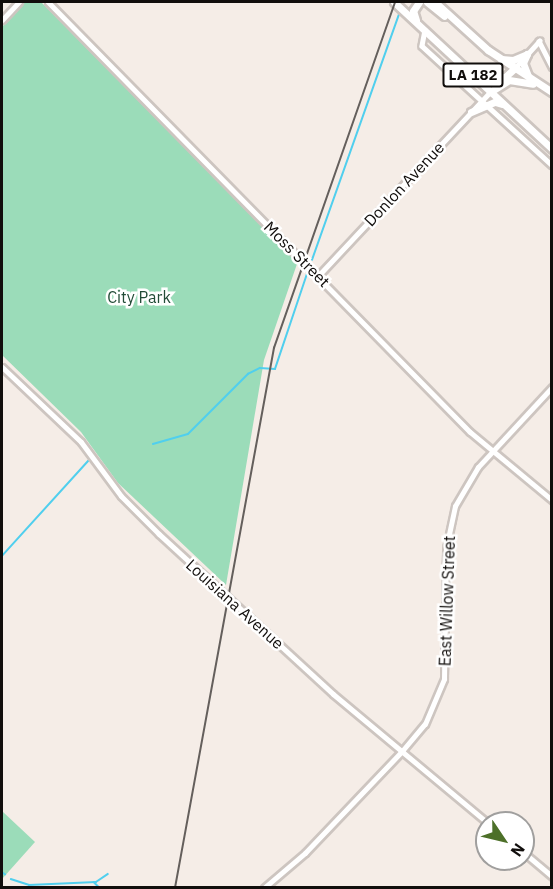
<!DOCTYPE html>
<style>
body{margin:0}
#map{position:relative;width:553px;height:889px;overflow:hidden;background:#f5ede7;font-family:"IBM Plex Sans",sans-serif}
div>[style]{position:absolute}
[style*='--x']{left:calc(var(--x)*1px);top:calc(var(--y)*1px);width:calc(var(--w)*1px);rotate:calc(var(--a)*1deg)}
.green>*{inset:0;background:#9bdcb9}
.stream>*{height:1.5px;margin:-0.75px;padding:0 0.75px;transform-origin:0.75px;border-radius:0.75px;background:#50cfee}
.roads{filter:drop-shadow(2px 0 #cdc5c0) drop-shadow(-2px 0 #cdc5c0) drop-shadow(0 2px #cdc5c0) drop-shadow(0 -2px #cdc5c0)}
.minor>*{height:4.5px;margin:-2.25px;padding:0 2.25px;transform-origin:2.25px;border-radius:2.25px;background:#fff}
.major>*{height:5px;margin:-2.5px;padding:0 2.5px;transform-origin:2.5px;border-radius:2.5px;background:#fff}
.highway>*{height:7px;margin:-3.5px;padding:0 3.5px;transform-origin:3.5px;border-radius:3.5px;background:#fff}
.rail>*{height:1.5px;margin:-0.75px;padding:0 0.75px;transform-origin:0.75px;border-radius:0.75px;background:#645f5c}
span{translate:-50% -50%;white-space:nowrap;text-align:center;line-height:1.15;-webkit-text-stroke:5px #fff;paint-order:stroke}
.shield-label span{padding:2px 4px;background:#fff;border:2px solid;border-radius:4px;-webkit-text-stroke-width:0}
.shield-label{font-size:15px;color:#110e0c;font-weight:700}
.street-label{font-size:16px;color:#110e0c}
.park-label{font-size:16px;color:#224c37}
.frame{position:absolute;inset:0;border:3px solid #110e0c;pointer-events:none}
.north{position:absolute;left:475px;top:811px;width:60px;height:60px;box-sizing:border-box;background:#fff;border:2px solid #a09f9e;border-radius:50%;rotate:125deg;font-size:16px;font-weight:700;line-height:24px;text-align:center;color:#110e0c}
.north::after{content:'';display:block;margin:auto;width:21px;height:27px;background:#4d7029;clip-path:polygon(50% 0,100% 100%,50% 72%,0 100%)}
</style>
<div id="map">
<div class="green">
<div style="clip-path:polygon(25px 2px,41px 2px,298px 261px,264px 360px,226px 585px,118px 483px,81px 432px,2px 355px,2px 27px)"></div>
<div style="clip-path:polygon(2px 811px,35px 842px,2px 879px)"></div>
</div>
<div class="stream">
<div style="--x:403;--y:3;--w:1;--a:-45"></div>
<div style="--x:312;--y:260;--w:261;--a:-70.5"></div>
<div style="--x:153;--y:444;--w:36;--a:-16"></div>
<div style="--x:188;--y:434;--w:85;--a:-45"></div>
<div style="--x:248;--y:374;--w:13;--a:-27"></div>
<div style="--x:260;--y:368;--w:15;--a:4"></div>
<div style="--x:275;--y:369;--w:103;--a:-71.4"></div>
<div style="--x:2;--y:556;--w:128;--a:-47.8"></div>
<div style="--x:2;--y:872;--w:4;--a:34"></div>
<div style="--x:11;--y:879;--w:19;--a:18"></div>
<div style="--x:29;--y:885;--w:67;--a:-2.6"></div>
<div style="--x:96;--y:882;--w:14;--a:-34"></div>
<div style="--x:94;--y:882;--w:8;--a:45"></div>
</div>
<div class="roads">
<div class="minor">
<div style="--x:425;--y:30;--w:16;--a:101"></div>
<div style="--x:422;--y:46;--w:176;--a:42.5"></div>
<div style="--x:514;--y:69;--w:38;--a:-48"></div>
<div style="--x:539;--y:41;--w:29;--a:63"></div>
<div style="--x:318;--y:276;--w:252;--a:-46.9"></div>
<div style="--x:264;--y:888;--w:54;--a:-40.5"></div>
<div style="--x:305;--y:853;--w:141;--a:-46.4"></div>
</div>
<div class="major">
<div style="--x:48;--y:2;--w:602;--a:45.54"></div>
<div style="--x:470;--y:432;--w:107;--a:39.7"></div>
<div style="--x:2;--y:20;--w:25;--a:-47"></div>
<div style="--x:2;--y:367;--w:109;--a:43.5"></div>
<div style="--x:81;--y:442;--w:67;--a:53.5"></div>
<div style="--x:121;--y:496;--w:54;--a:45"></div>
<div style="--x:159;--y:534;--w:236;--a:42.6"></div>
<div style="--x:333;--y:694;--w:202;--a:39.8"></div>
<div style="--x:402;--y:751;--w:35;--a:-50"></div>
<div style="--x:425;--y:724;--w:49;--a:-67.1"></div>
<div style="--x:444;--y:679;--w:131;--a:-89.1"></div>
<div style="--x:446;--y:548;--w:43;--a:-77.9"></div>
<div style="--x:455;--y:506;--w:45;--a:-59.5"></div>
<div style="--x:478;--y:467;--w:109;--a:-47.2"></div>
<div style="--x:523;--y:852;--w:38;--a:40"></div>
</div>
<div class="highway">
<div style="--x:394;--y:2;--w:216;--a:42.9"></div>
<div style="--x:427;--y:2;--w:22;--a:39"></div>
<div style="--x:435;--y:2;--w:72;--a:42.2"></div>
<div style="--x:488;--y:50;--w:77;--a:33.3"></div>
<div style="--x:416;--y:20;--w:9;--a:-108"></div>
<div style="--x:413;--y:11;--w:11;--a:-56"></div>
<div style="--x:527;--y:54;--w:10;--a:114"></div>
<div style="--x:523;--y:63;--w:14;--a:69"></div>
<div style="--x:501;--y:59;--w:12;--a:5"></div>
<div style="--x:513;--y:60;--w:15;--a:-23"></div>
<div style="--x:473;--y:71;--w:21;--a:23"></div>
<div style="--x:492;--y:79;--w:13;--a:-9"></div>
<div style="--x:505;--y:77;--w:12;--a:-42"></div>
<div style="--x:490;--y:92;--w:22;--a:-32"></div>
<div style="--x:509;--y:80;--w:24;--a:9"></div>
<div style="--x:471;--y:112;--w:26;--a:-23"></div>
<div style="--x:495;--y:102;--w:7;--a:16"></div>
</div>
</div>
<div class="rail">
<div style="--x:175;--y:888;--w:549;--a:-79.61"></div>
<div style="--x:274;--y:348;--w:367;--a:-70.7"></div>
</div>
<div class="shield-label">
<span style="left:473px;top:75px">LA 182</span>
</div>
<div class="street-label">
<span style="left:404px;top:184px;rotate:-47deg">Donlon Avenue</span>
<span style="left:297px;top:254px;rotate:45deg">Moss Street</span>
<span style="left:447px;top:601px;rotate:-88deg">East Willow Street</span>
<span style="left:235px;top:604px;rotate:42deg">Louisiana Avenue</span>
</div>
<div class="park-label">
<span style="left:139px;top:297px">City Park</span>
</div>
<div class="frame"></div>
<div class="north">N</div>
</div>
